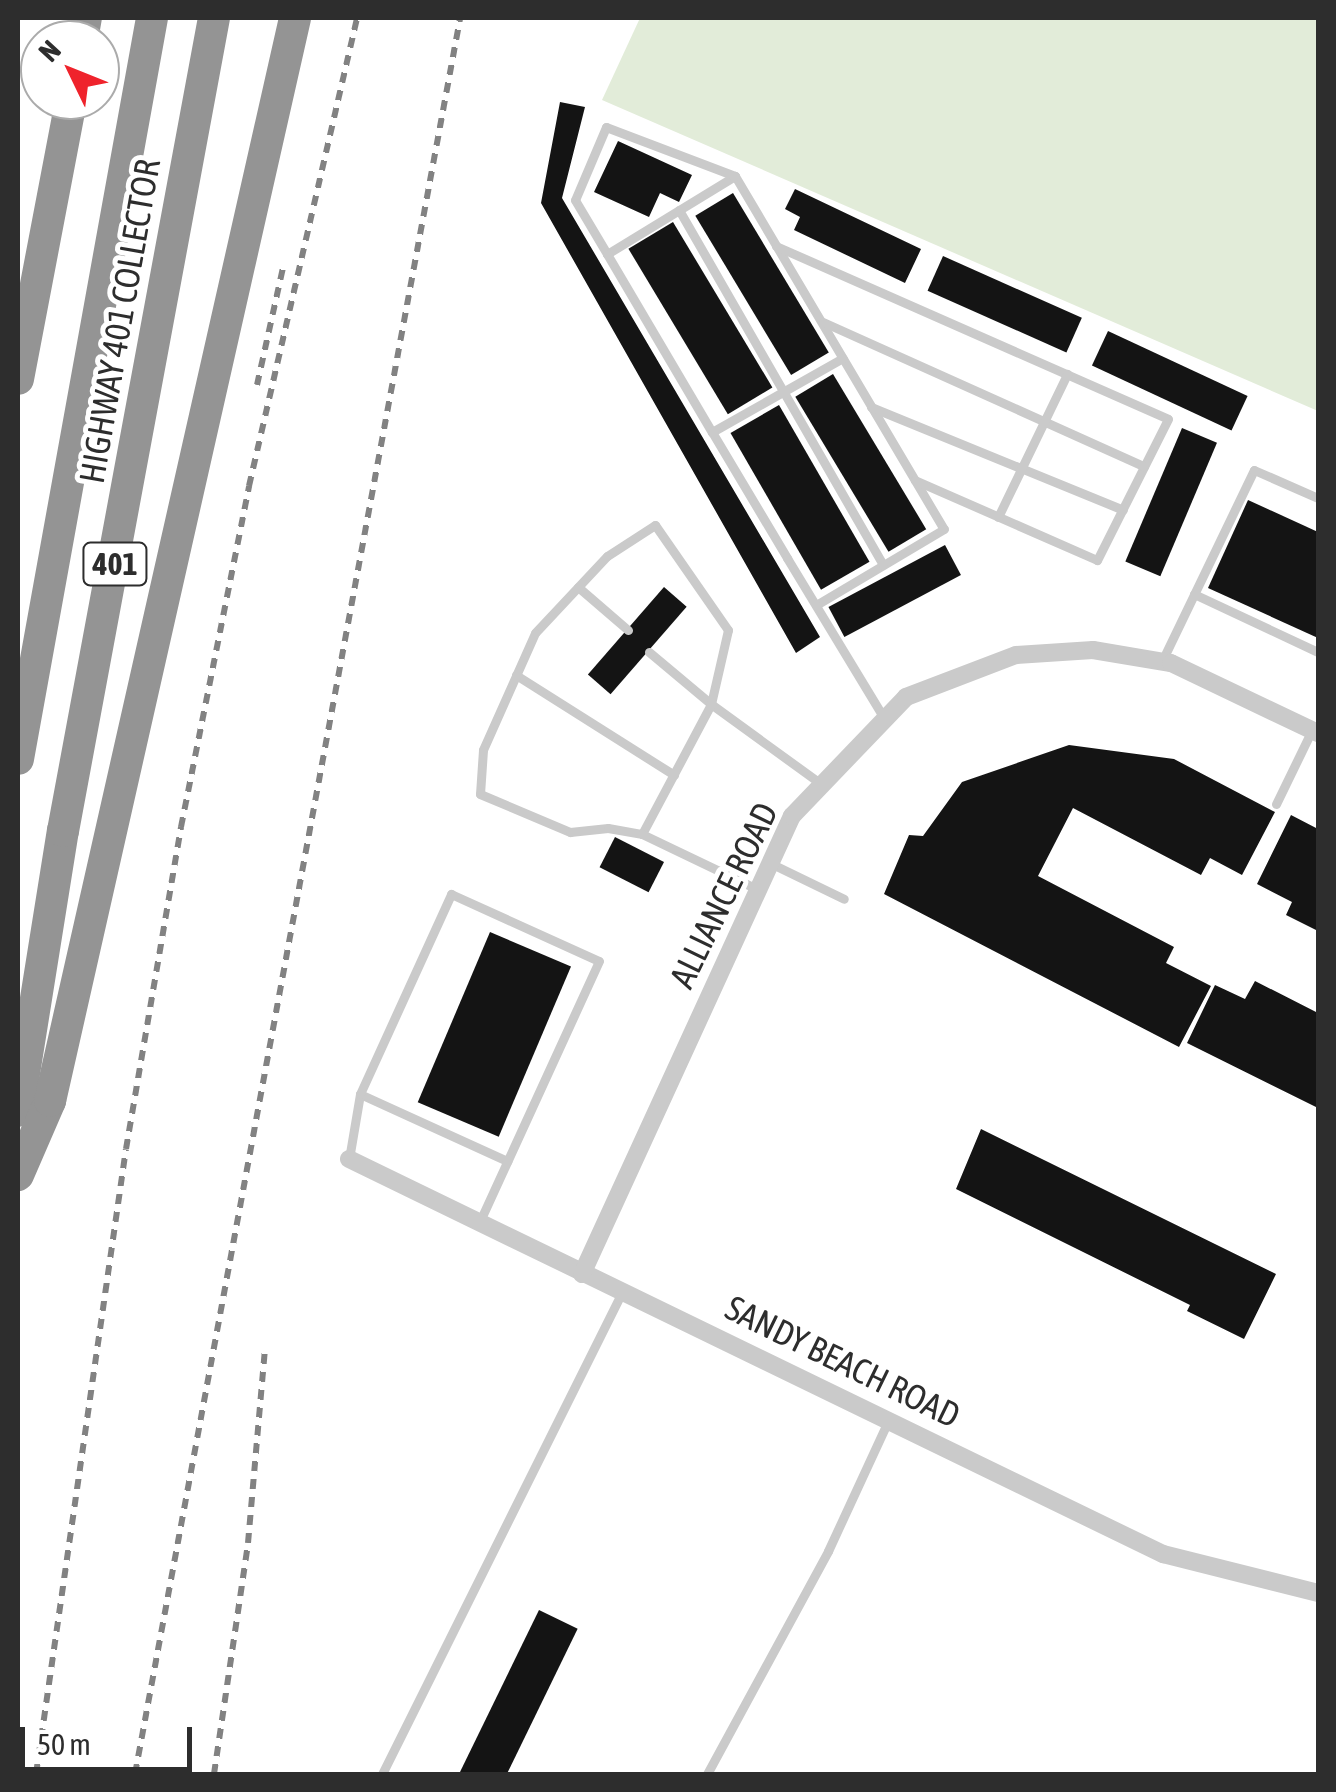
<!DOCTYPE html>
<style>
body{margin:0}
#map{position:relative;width:1336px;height:1792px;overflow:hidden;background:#fff;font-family:"Asap Condensed",sans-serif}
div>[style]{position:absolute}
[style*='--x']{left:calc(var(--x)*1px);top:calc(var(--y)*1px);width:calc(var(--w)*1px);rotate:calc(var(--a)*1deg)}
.green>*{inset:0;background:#e2ecd9}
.building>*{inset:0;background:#141414;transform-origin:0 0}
.service>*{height:9px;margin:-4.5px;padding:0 4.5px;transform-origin:4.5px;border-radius:4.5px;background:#cacaca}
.minor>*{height:18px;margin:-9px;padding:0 9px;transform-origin:9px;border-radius:9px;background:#cacaca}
.motorway>*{height:32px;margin:-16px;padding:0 16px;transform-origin:16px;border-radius:16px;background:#949494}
.rail>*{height:6px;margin-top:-3px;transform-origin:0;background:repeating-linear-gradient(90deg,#828282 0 10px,transparent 0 18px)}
span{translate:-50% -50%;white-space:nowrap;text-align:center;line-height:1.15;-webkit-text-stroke:10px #fff;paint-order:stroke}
.shield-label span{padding:2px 8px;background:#fff;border:2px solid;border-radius:8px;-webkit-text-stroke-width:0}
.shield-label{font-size:32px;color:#2d2d2d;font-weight:700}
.street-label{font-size:35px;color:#2d2d2d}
.frame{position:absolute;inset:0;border:20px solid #2d2d2d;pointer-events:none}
.north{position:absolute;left:20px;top:20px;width:100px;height:100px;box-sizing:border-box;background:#fff;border:2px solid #ababab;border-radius:50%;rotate:313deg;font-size:28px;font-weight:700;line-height:40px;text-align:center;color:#2d2d2d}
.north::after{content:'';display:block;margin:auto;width:35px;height:45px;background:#ef232c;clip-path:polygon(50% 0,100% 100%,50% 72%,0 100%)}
.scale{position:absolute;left:20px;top:1727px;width:172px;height:45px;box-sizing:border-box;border:5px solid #2d2d2d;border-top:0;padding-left:12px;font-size:30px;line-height:35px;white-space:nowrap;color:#2d2d2d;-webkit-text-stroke:8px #fff;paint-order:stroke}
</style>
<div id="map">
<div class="green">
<div style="clip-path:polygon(640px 18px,1318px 18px,1318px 411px,602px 100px)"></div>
</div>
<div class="building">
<div style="clip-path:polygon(560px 102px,585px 107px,562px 198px,820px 637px,796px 653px,541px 203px)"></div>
<div style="clip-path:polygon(618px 141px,692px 175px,679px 202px,660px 193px,649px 217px,594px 192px)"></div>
<div style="clip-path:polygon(795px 189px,921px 249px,905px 283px,794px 230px,800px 217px,785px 209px)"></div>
<div style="left:733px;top:193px;width:186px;height:44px;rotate:59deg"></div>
<div style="left:673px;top:222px;width:193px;height:52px;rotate:59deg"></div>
<div style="left:943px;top:256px;width:152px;height:38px;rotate:24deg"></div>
<div style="left:1108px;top:331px;width:154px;height:38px;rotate:25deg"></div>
<div style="left:833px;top:374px;width:181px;height:44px;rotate:59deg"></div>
<div style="left:779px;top:405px;width:181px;height:56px;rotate:60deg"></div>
<div style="left:1182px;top:428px;width:38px;height:145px;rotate:23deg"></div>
<div style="clip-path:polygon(1248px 500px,1318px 532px,1318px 638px,1208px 588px)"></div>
<div style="left:945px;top:545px;width:34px;height:132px;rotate:62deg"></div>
<div style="left:664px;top:587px;width:30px;height:116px;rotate:41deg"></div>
<div style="clip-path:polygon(1069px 745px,1174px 759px,1275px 812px,1242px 875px,1210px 858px,1201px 875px,1073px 808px,1038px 876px,1174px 947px,1166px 963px,1211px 986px,1179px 1047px,884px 894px,909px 835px,923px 836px,962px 782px)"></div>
<div style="clip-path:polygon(1291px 815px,1318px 829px,1318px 931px,1286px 915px,1292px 902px,1257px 884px)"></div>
<div style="left:615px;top:837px;width:55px;height:34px;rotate:27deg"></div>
<div style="left:490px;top:932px;width:88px;height:185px;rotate:23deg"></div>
<div style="clip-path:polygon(1255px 981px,1318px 1013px,1318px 1108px,1187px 1043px,1215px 985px,1245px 999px)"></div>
<div style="clip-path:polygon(981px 1129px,1276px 1274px,1244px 1339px,1187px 1311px,1190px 1305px,956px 1189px)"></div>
<div style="left:539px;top:1610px;width:43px;height:183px;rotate:26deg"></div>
</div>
<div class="service">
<div style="--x:735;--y:176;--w:410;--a:59.4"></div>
<div style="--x:944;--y:529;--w:149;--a:149.3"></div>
<div style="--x:679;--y:210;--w:409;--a:60.1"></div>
<div style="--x:776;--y:246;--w:428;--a:23.8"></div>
<div style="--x:1168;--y:419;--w:158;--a:116.7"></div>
<div style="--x:1097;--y:560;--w:199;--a:-156.3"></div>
<div style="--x:607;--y:254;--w:150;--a:-31.4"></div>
<div style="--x:735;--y:176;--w:138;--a:-159.2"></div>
<div style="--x:606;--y:127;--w:79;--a:113"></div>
<div style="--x:575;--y:200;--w:63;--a:59.3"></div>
<div style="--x:607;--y:254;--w:207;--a:59.5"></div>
<div style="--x:712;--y:432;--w:147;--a:59.2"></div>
<div style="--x:787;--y:558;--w:187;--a:58.8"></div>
<div style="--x:823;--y:322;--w:352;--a:24.2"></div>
<div style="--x:871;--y:407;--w:272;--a:22.2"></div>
<div style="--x:712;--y:432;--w:150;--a:-29.5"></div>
<div style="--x:998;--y:517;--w:159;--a:-64.2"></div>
<div style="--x:578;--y:587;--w:66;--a:40.7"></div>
<div style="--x:1194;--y:594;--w:137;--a:25.1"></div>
<div style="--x:649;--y:652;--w:81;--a:40"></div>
<div style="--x:711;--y:704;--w:136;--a:36"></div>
<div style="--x:1162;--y:661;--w:212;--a:-64.3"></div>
<div style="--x:1254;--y:470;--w:70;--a:23.6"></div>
<div style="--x:516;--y:675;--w:187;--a:32.3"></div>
<div style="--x:1276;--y:804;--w:82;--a:-64.1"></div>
<div style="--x:642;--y:834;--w:147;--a:-62"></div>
<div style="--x:711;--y:704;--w:76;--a:-77.1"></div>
<div style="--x:728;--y:630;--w:128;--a:-124.8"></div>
<div style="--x:655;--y:525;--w:57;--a:147.1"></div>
<div style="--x:607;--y:556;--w:105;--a:133.1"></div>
<div style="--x:535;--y:633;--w:128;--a:114"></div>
<div style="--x:483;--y:750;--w:44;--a:93.9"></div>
<div style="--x:480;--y:794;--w:98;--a:22.9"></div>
<div style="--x:570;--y:832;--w:38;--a:-6"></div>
<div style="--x:608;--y:828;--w:35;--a:10"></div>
<div style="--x:642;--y:834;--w:130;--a:25.6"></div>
<div style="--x:770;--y:863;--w:82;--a:25.9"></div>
<div style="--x:360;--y:1094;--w:162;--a:24.5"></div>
<div style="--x:349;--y:1159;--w:66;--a:-80.4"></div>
<div style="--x:360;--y:1094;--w:220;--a:-65.5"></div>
<div style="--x:451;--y:894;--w:162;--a:24.4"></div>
<div style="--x:599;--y:961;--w:288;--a:114.6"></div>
<div style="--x:382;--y:1774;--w:538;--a:-63.53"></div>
<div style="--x:707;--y:1774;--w:254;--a:-61.5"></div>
<div style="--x:828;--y:1551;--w:143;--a:-65.2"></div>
</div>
<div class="minor">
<div style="--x:349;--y:1159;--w:905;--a:25.89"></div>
<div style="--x:1163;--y:1554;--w:160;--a:14.1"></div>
<div style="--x:582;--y:1274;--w:504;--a:-65.37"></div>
<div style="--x:792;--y:816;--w:165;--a:-46.2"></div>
<div style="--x:906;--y:697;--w:118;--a:-20.9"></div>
<div style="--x:1016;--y:655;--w:77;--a:-3.7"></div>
<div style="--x:1093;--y:650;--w:79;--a:9.5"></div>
<div style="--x:1171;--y:663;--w:163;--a:25.5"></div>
</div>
<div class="motorway">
<div style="--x:82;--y:40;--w:22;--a:-80"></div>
<div style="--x:18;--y:379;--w:284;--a:-79.2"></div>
<div style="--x:18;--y:759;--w:753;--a:-79.75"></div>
<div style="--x:18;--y:1111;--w:284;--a:-80.9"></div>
<div style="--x:63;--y:831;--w:827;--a:-79.48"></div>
<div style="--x:18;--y:1175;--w:81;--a:-66.6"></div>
<div style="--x:50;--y:1101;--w:1110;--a:-77.25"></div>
</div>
<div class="rail">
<div style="--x:257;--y:385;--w:125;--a:-77.5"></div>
<div style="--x:36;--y:1774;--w:631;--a:-81.81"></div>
<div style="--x:126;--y:1149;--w:327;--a:-80.3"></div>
<div style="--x:181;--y:827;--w:348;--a:-78.7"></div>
<div style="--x:249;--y:486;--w:480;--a:-77"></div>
<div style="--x:135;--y:1774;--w:1786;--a:-79.51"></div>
<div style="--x:214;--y:1774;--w:233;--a:-81.6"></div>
<div style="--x:248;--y:1543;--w:197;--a:-85"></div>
</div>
<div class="shield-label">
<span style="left:115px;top:564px">401</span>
</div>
<div class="street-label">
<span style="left:119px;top:321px;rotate:-80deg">HIGHWAY 401 COLLECTOR</span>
<span style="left:723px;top:895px;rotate:-64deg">ALLIANCE ROAD</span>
<span style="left:843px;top:1361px;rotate:26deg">SANDY BEACH ROAD</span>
</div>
<div class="frame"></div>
<div class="north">N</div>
<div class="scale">50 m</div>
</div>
